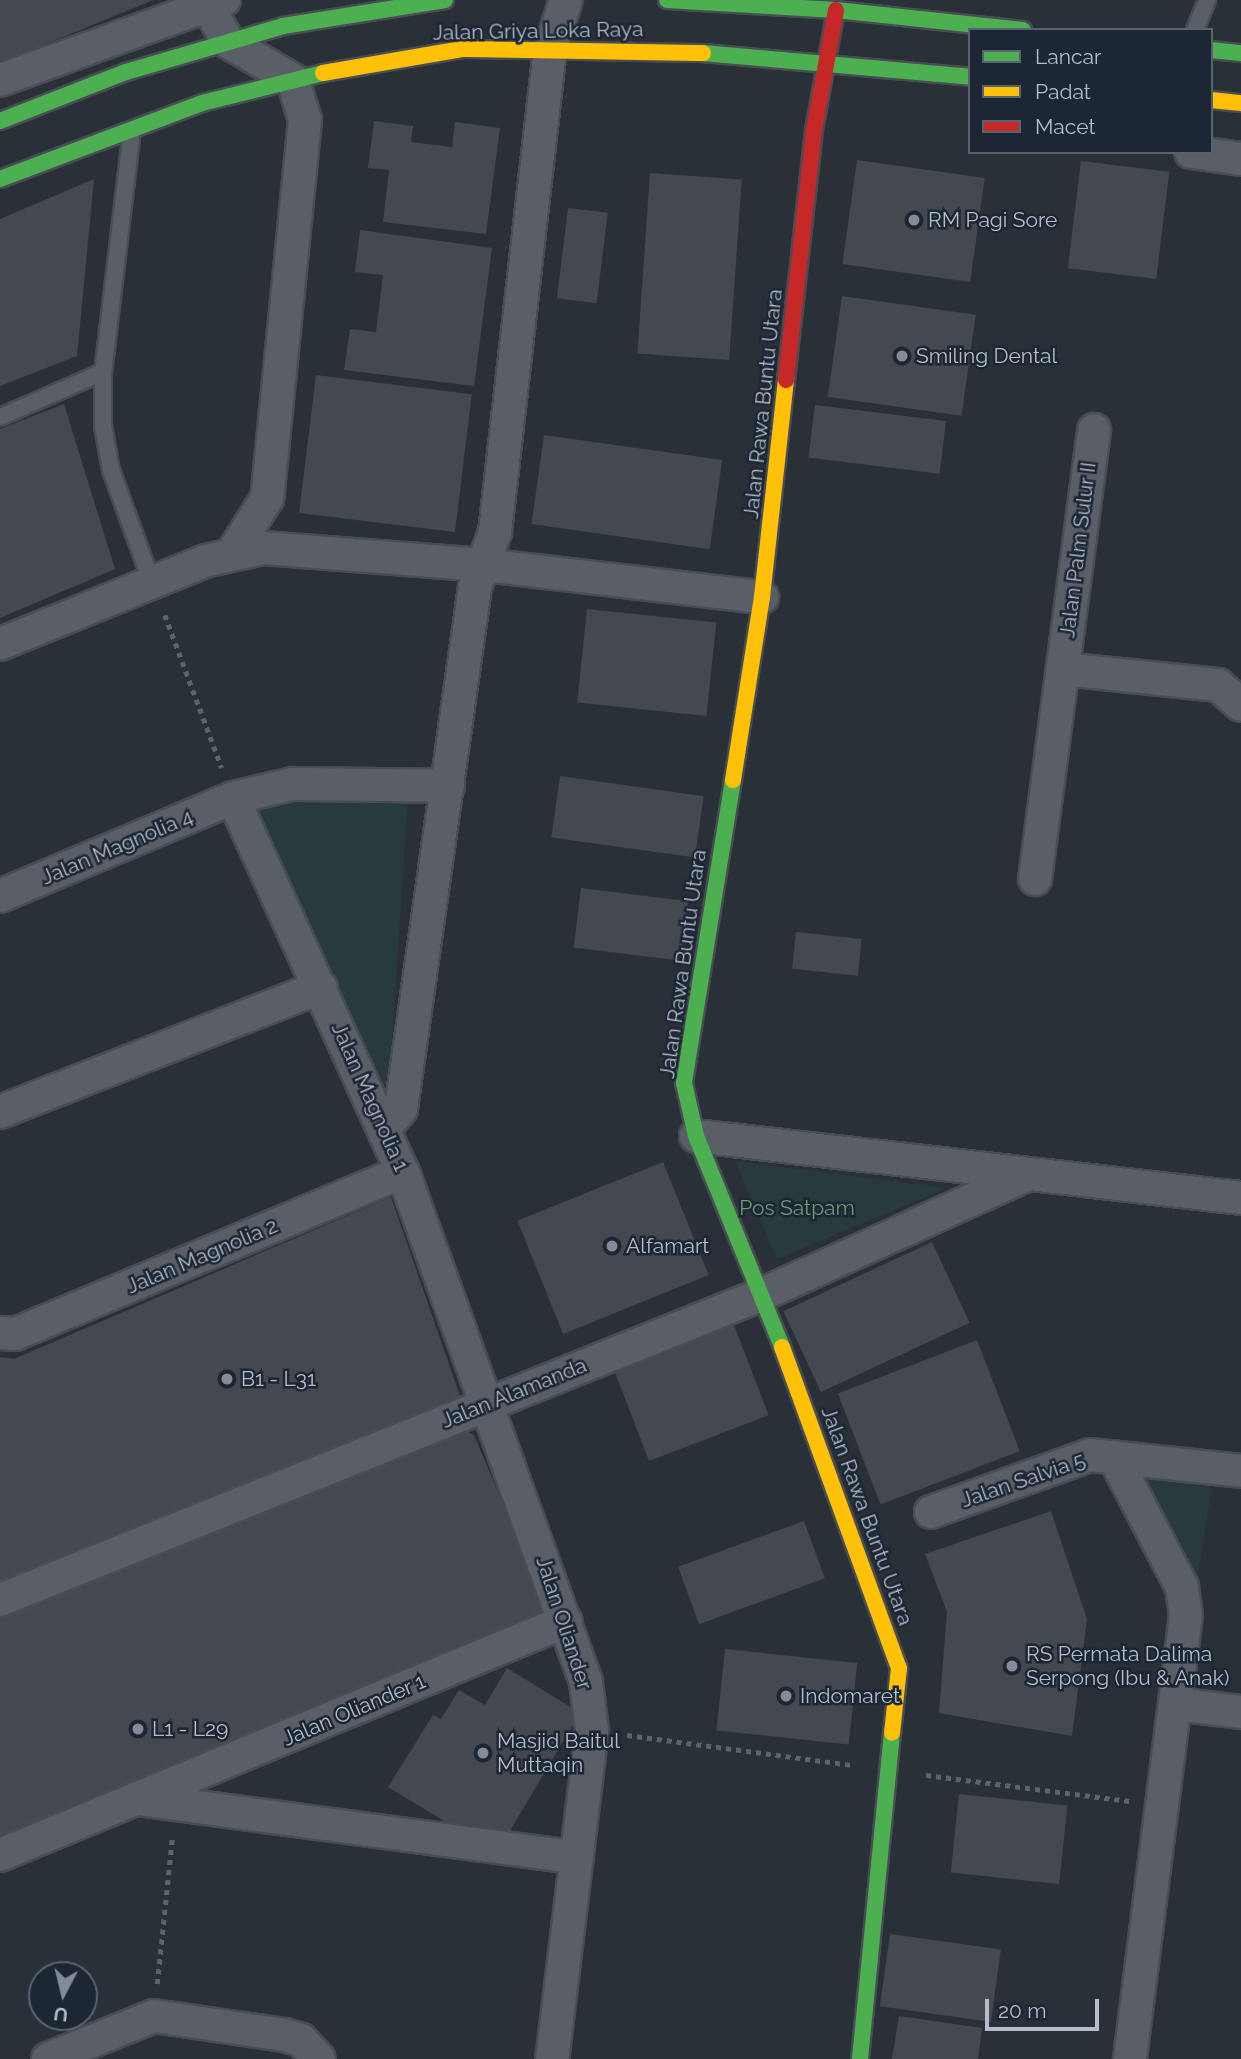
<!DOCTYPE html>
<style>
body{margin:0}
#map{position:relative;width:1241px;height:2059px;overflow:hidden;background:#2a3038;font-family:Raleway,sans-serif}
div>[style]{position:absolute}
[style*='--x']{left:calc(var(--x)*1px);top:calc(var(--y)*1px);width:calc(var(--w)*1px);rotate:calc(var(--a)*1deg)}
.green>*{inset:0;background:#273a3e}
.building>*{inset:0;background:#444950;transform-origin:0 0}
.path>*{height:4.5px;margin-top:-2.25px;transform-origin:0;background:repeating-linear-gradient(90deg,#5d636a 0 5px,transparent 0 10px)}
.roads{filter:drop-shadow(2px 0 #484c53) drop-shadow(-2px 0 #484c53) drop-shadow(0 2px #484c53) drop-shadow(0 -2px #484c53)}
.lane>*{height:16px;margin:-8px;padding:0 8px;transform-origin:8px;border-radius:8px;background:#5a5e66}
.street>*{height:32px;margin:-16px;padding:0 16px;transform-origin:16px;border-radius:16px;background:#5a5e66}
.fast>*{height:16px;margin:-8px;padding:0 8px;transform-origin:8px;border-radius:8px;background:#4caf50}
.slow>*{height:16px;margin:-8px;padding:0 8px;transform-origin:8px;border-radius:8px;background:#ffc107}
.jam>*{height:16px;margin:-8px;padding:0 8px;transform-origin:8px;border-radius:8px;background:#c62828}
.dots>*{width:19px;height:19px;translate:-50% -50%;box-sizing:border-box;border:4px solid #1d2633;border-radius:50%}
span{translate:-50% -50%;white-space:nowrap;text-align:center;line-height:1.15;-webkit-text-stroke:5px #1d2633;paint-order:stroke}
.street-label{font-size:21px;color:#b4bcc9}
.poi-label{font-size:21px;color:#b4bcc9}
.left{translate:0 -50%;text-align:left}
.park-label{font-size:21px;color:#6b9a76}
.legend{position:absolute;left:968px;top:28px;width:245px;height:126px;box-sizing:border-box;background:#1d2633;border:2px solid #59626f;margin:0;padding:9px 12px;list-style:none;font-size:21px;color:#b4bcc9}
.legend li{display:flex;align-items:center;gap:14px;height:35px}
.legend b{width:35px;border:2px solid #59626f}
.north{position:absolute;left:28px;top:1961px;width:70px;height:70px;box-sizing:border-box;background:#1d2633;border:2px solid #59626f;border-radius:50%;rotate:187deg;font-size:19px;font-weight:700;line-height:28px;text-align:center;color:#b4bcc9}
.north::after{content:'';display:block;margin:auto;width:24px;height:32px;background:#848b96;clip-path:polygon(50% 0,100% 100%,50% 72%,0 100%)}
.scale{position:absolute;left:985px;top:1999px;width:114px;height:32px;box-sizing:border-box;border:4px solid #b4bcc9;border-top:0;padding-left:9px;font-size:21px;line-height:24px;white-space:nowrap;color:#b4bcc9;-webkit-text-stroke:5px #1d2633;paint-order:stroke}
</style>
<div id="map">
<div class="green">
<div style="clip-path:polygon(290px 793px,408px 797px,388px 1106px,251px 801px)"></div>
<div style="clip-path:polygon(735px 1161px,947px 1188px,777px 1259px)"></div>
<div style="clip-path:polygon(1128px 1465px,1214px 1474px,1197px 1580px,1188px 1583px)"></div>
</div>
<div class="building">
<div style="clip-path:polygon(0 0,153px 0,0 63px)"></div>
<div style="clip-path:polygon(374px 121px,413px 126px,411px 142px,452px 147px,455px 122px,500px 128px,486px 234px,383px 222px,389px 170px,368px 168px)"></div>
<div style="left:857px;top:160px;width:129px;height:105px;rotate:8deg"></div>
<div style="left:1081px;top:161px;width:89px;height:108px;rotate:7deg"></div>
<div style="left:650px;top:173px;width:92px;height:181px;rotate:4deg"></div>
<div style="clip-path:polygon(94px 179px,77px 356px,0 386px,0 219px)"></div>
<div style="left:568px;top:208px;width:40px;height:91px;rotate:7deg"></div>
<div style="clip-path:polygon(360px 230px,492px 248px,474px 386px,344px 370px,350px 329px,376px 332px,383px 275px,355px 272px)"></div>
<div style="left:842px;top:296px;width:135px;height:102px;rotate:8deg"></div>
<div style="left:316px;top:375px;width:157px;height:139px;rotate:7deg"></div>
<div style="clip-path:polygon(64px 404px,115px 569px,0 618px,0 429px)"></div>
<div style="left:815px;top:405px;width:132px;height:53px;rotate:7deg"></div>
<div style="left:544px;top:435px;width:180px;height:90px;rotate:8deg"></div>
<div style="left:587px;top:609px;width:130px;height:94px;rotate:6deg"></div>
<div style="left:560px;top:776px;width:145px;height:62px;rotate:8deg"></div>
<div style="left:581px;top:888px;width:108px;height:60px;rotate:7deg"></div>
<div style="left:796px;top:932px;width:66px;height:37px;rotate:6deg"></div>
<div style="left:663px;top:1162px;width:122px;height:157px;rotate:68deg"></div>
<div style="clip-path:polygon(391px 1197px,461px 1399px,0 1583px,0 1357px,14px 1359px)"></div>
<div style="left:932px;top:1242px;width:89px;height:164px;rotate:65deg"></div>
<div style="left:732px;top:1320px;width:102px;height:128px;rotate:69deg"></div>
<div style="left:977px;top:1340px;width:119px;height:149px;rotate:69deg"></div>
<div style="clip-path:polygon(461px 1429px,474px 1435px,552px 1620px,0 1838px,0 1609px)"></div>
<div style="clip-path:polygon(1051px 1511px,1087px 1619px,1072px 1736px,939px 1713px,947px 1612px,925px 1554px)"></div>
<div style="left:804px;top:1521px;width:61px;height:134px;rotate:70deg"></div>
<div style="left:725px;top:1649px;width:133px;height:82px;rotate:6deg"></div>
<div style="clip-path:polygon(507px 1668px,580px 1713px,505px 1839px,482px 1826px,474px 1839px,388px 1787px,433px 1715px,441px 1719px,459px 1690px,485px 1705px)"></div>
<div style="left:959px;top:1794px;width:109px;height:79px;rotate:6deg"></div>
<div style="left:890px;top:1934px;width:112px;height:73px;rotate:8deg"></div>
<div style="clip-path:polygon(899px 2016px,982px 2028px,978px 2059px,892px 2059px)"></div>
</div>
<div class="path">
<div style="--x:165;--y:615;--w:163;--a:69.6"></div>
<div style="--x:627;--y:1735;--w:226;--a:7.6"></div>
<div style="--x:926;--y:1775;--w:205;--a:7.3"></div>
<div style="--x:157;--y:1984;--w:146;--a:-84.1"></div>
</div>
<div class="roads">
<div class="lane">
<div style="--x:1195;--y:30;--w:32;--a:-68"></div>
<div style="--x:132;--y:130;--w:244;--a:96.8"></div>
<div style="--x:103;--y:372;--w:54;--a:90"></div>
<div style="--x:103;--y:426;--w:45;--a:79.7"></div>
<div style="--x:111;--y:470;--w:120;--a:70.1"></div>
<div style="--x:0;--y:417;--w:112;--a:-23.6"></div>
</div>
<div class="street">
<div style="--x:205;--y:0;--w:48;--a:61.3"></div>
<div style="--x:228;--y:42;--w:75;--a:30.3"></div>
<div style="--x:293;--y:80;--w:42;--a:73.3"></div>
<div style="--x:305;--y:120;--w:380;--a:95.7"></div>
<div style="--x:267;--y:498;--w:66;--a:122"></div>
<div style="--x:0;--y:80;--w:238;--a:-19.7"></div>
<div style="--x:1191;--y:152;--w:50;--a:8"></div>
<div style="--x:0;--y:644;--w:221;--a:-22"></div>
<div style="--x:205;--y:561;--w:59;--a:-12.6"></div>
<div style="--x:263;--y:548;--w:222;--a:4.4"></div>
<div style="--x:484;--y:565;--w:280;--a:6.6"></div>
<div style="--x:1063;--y:669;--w:156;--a:5.9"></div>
<div style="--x:1218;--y:685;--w:30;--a:41"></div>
<div style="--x:233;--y:798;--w:411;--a:65.6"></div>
<div style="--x:403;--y:1172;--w:542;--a:70.26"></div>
<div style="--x:586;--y:1682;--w:48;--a:82.9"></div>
<div style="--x:592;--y:1730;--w:331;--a:96.9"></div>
<div style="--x:1035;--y:879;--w:453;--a:-82.5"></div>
<div style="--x:0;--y:896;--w:253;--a:-22.8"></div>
<div style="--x:233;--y:798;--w:61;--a:-13.3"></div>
<div style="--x:292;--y:784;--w:156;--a:0.7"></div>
<div style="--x:0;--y:1112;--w:344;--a:-21.3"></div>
<div style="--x:384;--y:1128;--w:25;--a:-48"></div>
<div style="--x:401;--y:1109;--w:527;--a:-81.93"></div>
<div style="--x:475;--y:587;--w:59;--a:-70"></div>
<div style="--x:495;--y:532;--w:485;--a:-83.5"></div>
<div style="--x:550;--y:50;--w:52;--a:-72.3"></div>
<div style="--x:696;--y:1136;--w:549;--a:6.49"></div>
<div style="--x:0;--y:1333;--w:15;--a:4"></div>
<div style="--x:15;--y:1334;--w:420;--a:-22.7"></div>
<div style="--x:1114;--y:1457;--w:147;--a:62.4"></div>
<div style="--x:1182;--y:1587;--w:28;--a:82"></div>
<div style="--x:1186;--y:1615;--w:448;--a:97.2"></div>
<div style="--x:931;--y:1512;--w:169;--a:-19.7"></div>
<div style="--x:1090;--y:1455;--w:152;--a:6"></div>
<div style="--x:0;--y:1600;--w:822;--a:-21.85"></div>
<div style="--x:763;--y:1294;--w:286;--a:-24.3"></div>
<div style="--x:1175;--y:1704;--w:66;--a:6.9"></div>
<div style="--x:145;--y:1800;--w:436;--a:7.6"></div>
<div style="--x:0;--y:1855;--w:612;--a:-22.46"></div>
<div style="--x:48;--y:2059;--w:114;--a:-22.1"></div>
<div style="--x:154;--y:2016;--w:131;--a:8.3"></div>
<div style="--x:284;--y:2035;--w:18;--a:16"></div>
<div style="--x:301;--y:2040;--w:26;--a:47"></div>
</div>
<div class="fast">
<div style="--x:667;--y:0;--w:169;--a:3.4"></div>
<div style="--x:836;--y:10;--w:188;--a:6.1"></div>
<div style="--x:1211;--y:50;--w:30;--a:6"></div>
<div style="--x:703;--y:53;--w:268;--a:5.1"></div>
<div style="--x:0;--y:121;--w:135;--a:-21.3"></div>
<div style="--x:126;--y:72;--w:164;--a:-16.3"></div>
<div style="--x:283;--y:26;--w:164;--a:-9.1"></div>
<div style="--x:0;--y:179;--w:216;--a:-20.6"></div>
<div style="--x:202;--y:103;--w:125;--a:-13.9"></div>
<div style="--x:733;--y:780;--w:307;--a:99.2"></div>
<div style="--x:684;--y:1083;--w:54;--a:77.2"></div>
<div style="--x:696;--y:1136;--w:228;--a:67.8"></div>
<div style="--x:860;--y:2059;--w:328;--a:-84.4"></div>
</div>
<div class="slow">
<div style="--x:323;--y:73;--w:141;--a:-9.8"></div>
<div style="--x:462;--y:49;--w:241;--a:1"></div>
<div style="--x:1211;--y:100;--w:30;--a:6"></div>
<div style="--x:733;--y:780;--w:185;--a:-81"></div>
<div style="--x:762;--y:597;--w:218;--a:-83.7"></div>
<div style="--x:782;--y:1347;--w:342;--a:70"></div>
<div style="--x:899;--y:1668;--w:65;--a:96.1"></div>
</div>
<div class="jam">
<div style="--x:786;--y:380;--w:252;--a:-83.6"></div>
<div style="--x:814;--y:130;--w:122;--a:-79.6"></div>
</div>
</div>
<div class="dots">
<div style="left:914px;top:220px;background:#848b96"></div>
<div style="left:902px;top:356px;background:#848b96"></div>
<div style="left:612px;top:1246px;background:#848b96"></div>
<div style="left:227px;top:1379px;background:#848b96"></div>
<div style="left:1012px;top:1666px;background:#848b96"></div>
<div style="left:786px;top:1696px;background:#848b96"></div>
<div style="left:138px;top:1729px;background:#848b96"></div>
<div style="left:483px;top:1753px;background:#848b96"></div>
</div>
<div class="street-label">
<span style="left:538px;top:31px;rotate:-1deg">Jalan Griya Loka Raya</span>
<span style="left:763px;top:404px;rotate:-84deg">Jalan Rawa Buntu Utara</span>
<span style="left:1078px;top:550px;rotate:-83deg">Jalan Palm Sulur II</span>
<span style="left:117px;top:847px;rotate:-23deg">Jalan Magnolia 4</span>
<span style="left:683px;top:964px;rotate:-82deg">Jalan Rawa Buntu Utara</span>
<span style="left:370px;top:1097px;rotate:66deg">Jalan Magnolia 1</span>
<span style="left:202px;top:1256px;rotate:-23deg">Jalan Magnolia 2</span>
<span style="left:514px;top:1393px;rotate:-22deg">Jalan Alamanda</span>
<span style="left:1023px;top:1480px;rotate:-19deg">Jalan Salvia 5</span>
<span style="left:867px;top:1516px;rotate:70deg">Jalan Rawa Buntu Utara</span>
<span style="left:564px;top:1623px;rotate:72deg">Jalan Oliander</span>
<span style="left:354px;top:1710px;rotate:-23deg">Jalan Oliander 1</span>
</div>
<div class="poi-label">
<span class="left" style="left:928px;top:220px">RM Pagi Sore</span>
<span class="left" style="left:916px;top:356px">Smiling Dental</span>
<span class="left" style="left:626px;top:1246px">Alfamart</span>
<span class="left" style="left:241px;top:1379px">B1 - L31</span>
<span class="left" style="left:1026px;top:1666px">RS Permata Dalima<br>Serpong (Ibu &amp; Anak)</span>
<span class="left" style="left:800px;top:1696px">Indomaret</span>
<span class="left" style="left:152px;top:1729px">L1 - L29</span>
<span class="left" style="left:497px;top:1753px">Masjid Baitul<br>Muttaqin</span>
</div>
<div class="park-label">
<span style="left:797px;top:1208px">Pos Satpam</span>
</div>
<ul class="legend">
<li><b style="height:9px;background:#4caf50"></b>Lancar</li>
<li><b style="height:9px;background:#ffc107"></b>Padat</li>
<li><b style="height:9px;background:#c62828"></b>Macet</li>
</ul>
<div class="north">U</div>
<div class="scale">20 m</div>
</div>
